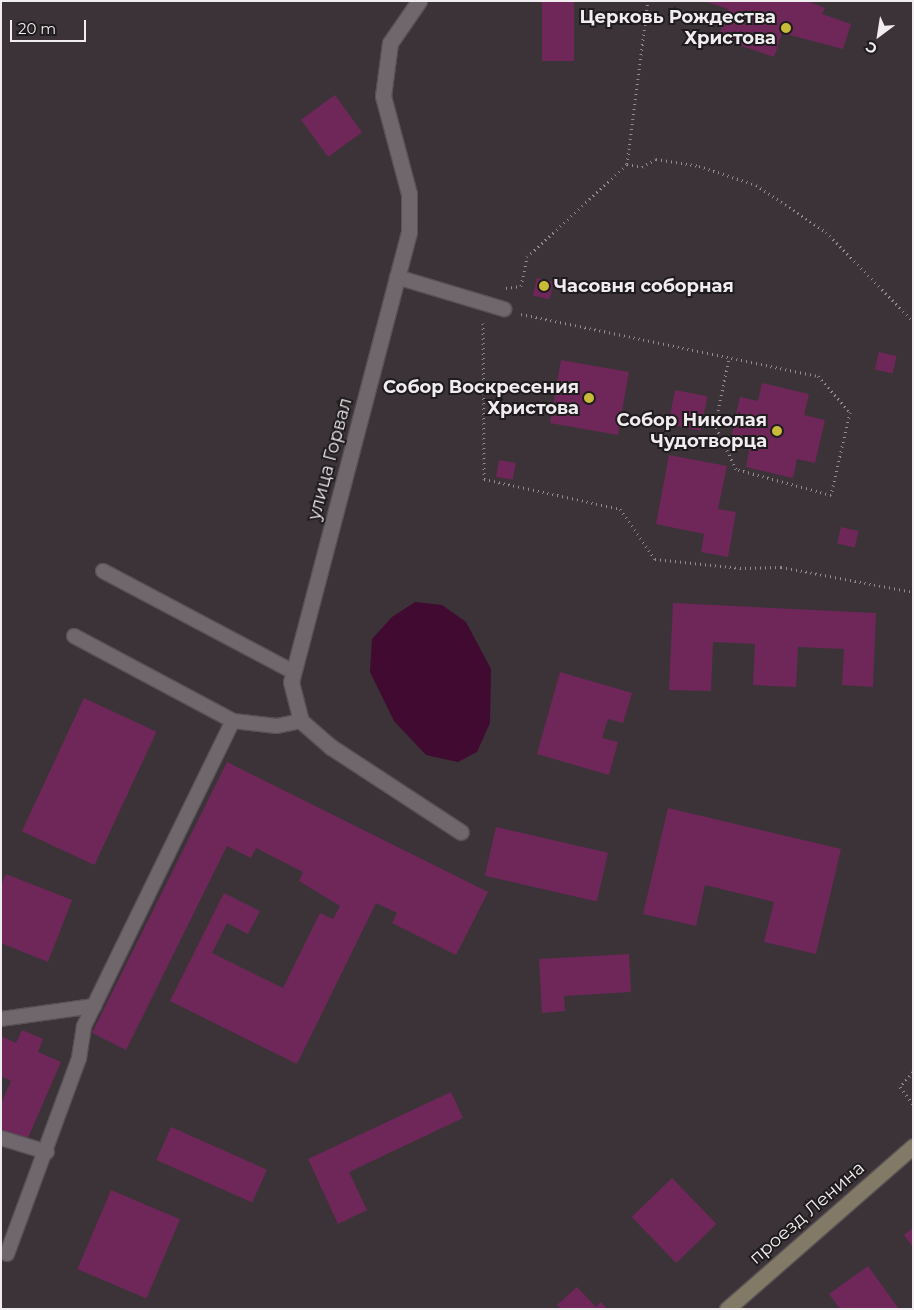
<!DOCTYPE html>
<meta charset="utf-8">
<style>
body{margin:0}
#map{position:relative;width:914px;height:1310px;overflow:hidden;background:#3b3338;font-family:Montserrat,sans-serif}
div>[style]{position:absolute}
[style*='--x']{left:calc(var(--x)*1px);top:calc(var(--y)*1px);width:calc(var(--w)*1px);rotate:calc(var(--a)*1deg)}
.water>*{inset:0;background:#400a31}
.building>*{inset:0;background:#6f275a;transform-origin:0 0}
.path>*{height:3px;margin-top:-1.5px;transform-origin:0;background:repeating-linear-gradient(90deg,#928b8f 0 1px,transparent 0 5px)}
.roads{filter:drop-shadow(1px 0 #585155) drop-shadow(-1px 0 #585155) drop-shadow(0 1px #585155) drop-shadow(0 -1px #585155)}
.service>*{height:14px;margin:-7px;padding:0 7px;transform-origin:7px;border-radius:7px;background:#6f676c}
.minor>*{height:15px;margin:-7.5px;padding:0 7.5px;transform-origin:7.5px;border-radius:7.5px;background:#6f676c}
.secondary>*{height:15px;margin:-7.5px;padding:0 7.5px;transform-origin:7.5px;border-radius:7.5px;background:#827a66}
.dots>*{width:14px;height:14px;translate:-50% -50%;box-sizing:border-box;border:2px solid #1f1c1e;border-radius:50%}
span{translate:-50% -50%;white-space:nowrap;text-align:center;line-height:1.15;-webkit-text-stroke:4px #1f1c1e;paint-order:stroke}
.poi-label{font-size:18px;color:#f1ecef;font-weight:700}
.right{translate:-100% -50%;text-align:right}
.left{translate:0 -50%;text-align:left}
.street-label{font-size:18px;color:#f1ecef}
.frame{position:absolute;inset:0;border:2px solid #f1ecef;pointer-events:none}
.north{position:absolute;left:854px;top:10px;width:50px;height:50px;-webkit-text-stroke:4px #1f1c1e;paint-order:stroke;rotate:211deg;font-size:14px;font-weight:700;line-height:20px;text-align:center;color:#f1ecef}
.north::after{content:'';display:block;margin:auto;width:18px;height:22px;background:#f1ecef;clip-path:polygon(50% 0,100% 100%,50% 72%,0 100%)}
.scale{position:absolute;left:10px;top:20px;width:76px;height:22px;box-sizing:border-box;border:2px solid #f1ecef;border-top:0;padding-left:6px;font-size:15px;line-height:18px;white-space:nowrap;color:#f1ecef;-webkit-text-stroke:4px #1f1c1e;paint-order:stroke}
</style>
<div id="map">
<div class="water">
<div style="clip-path:polygon(415px 602px,442px 605px,466px 622px,491px 669px,490px 723px,477px 752px,458px 762px,426px 755px,394px 721px,370px 672px,372px 639px,392px 617px)"></div>
</div>
<div class="building">
<div style="left:542px;top:1px;width:32px;height:60px"></div>
<div style="clip-path:polygon(704px 1px,807px 1px,825px 8px,822px 14px,851px 24px,843px 49px,782px 33px,774px 57px,718px 38px,728px 9px)"></div>
<div style="left:335px;top:95px;width:46px;height:42px;rotate:54deg"></div>
<div style="left:537px;top:278px;width:17px;height:18px;rotate:13deg"></div>
<div style="left:879px;top:352px;width:18px;height:18px;rotate:13deg"></div>
<div style="left:561px;top:360px;width:69px;height:64px;rotate:10deg"></div>
<div style="clip-path:polygon(762px 383px,809px 394px,804px 415px,825px 420px,815px 463px,797px 459px,793px 478px,746px 467px,750px 447px,730px 443px,740px 397px,758px 401px)"></div>
<div style="left:675px;top:390px;width:33px;height:35px;rotate:11deg"></div>
<div style="clip-path:polygon(669px 455px,727px 466px,718px 509px,736px 512px,728px 557px,701px 552px,704px 534px,656px 524px)"></div>
<div style="left:499px;top:460px;width:17px;height:17px;rotate:10deg"></div>
<div style="left:841px;top:527px;width:18px;height:17px;rotate:13deg"></div>
<div style="clip-path:polygon(673px 603px,876px 613px,873px 687px,842px 685px,844px 649px,798px 647px,796px 687px,753px 685px,755px 644px,713px 642px,711px 691px,669px 690px)"></div>
<div style="clip-path:polygon(560px 672px,632px 693px,623px 723px,608px 719px,602px 738px,618px 742px,609px 775px,537px 754px)"></div>
<div style="left:84px;top:698px;width:80px;height:147px;rotate:25deg"></div>
<div style="clip-path:polygon(227px 762px,488px 892px,456px 955px,392px 923px,397px 913px,376px 903px,297px 1064px,170px 1001px,224px 893px,260px 911px,248px 934px,227px 923px,212px 953px,283px 988px,320px 913px,333px 919px,340px 906px,299px 881px,303px 872px,256px 848px,251px 858px,227px 846px,126px 1050px,92px 1033px)"></div>
<div style="clip-path:polygon(668px 808px,841px 849px,816px 954px,764px 942px,774px 902px,705px 885px,696px 926px,643px 914px)"></div>
<div style="left:496px;top:827px;width:115px;height:50px;rotate:13deg"></div>
<div style="clip-path:polygon(6px 874px,72px 900px,48px 962px,1px 943px,1px 885px)"></div>
<div style="clip-path:polygon(629px 954px,631px 992px,564px 996px,565px 1011px,542px 1013px,539px 959px)"></div>
<div style="clip-path:polygon(22px 1030px,43px 1039px,38px 1052px,61px 1062px,27px 1140px,1px 1129px,1px 1104px,11px 1081px,1px 1076px,1px 1036px,16px 1043px)"></div>
<div style="clip-path:polygon(451px 1092px,463px 1118px,349px 1172px,367px 1210px,338px 1224px,308px 1159px)"></div>
<div style="left:171px;top:1127px;width:105px;height:36px;rotate:24deg"></div>
<div style="left:672px;top:1178px;width:64px;height:56px;rotate:46deg"></div>
<div style="left:111px;top:1190px;width:75px;height:86px;rotate:23deg"></div>
<div style="clip-path:polygon(913px 1228px,913px 1247px,904px 1235px)"></div>
<div style="clip-path:polygon(868px 1266px,899px 1309px,840px 1309px,829px 1294px)"></div>
<div style="clip-path:polygon(577px 1287px,596px 1307px,601px 1302px,607px 1309px,561px 1309px,557px 1305px)"></div>
</div>
<div class="path">
<div style="--x:627;--y:164;--w:15;--a:11"></div>
<div style="--x:642;--y:167;--w:16;--a:-30"></div>
<div style="--x:656;--y:159;--w:44;--a:9.2"></div>
<div style="--x:699;--y:166;--w:60;--a:18.4"></div>
<div style="--x:756;--y:185;--w:84;--a:33.9"></div>
<div style="--x:826;--y:232;--w:124;--a:45.7"></div>
<div style="--x:506;--y:288;--w:15;--a:-8"></div>
<div style="--x:521;--y:286;--w:30;--a:-78"></div>
<div style="--x:527;--y:257;--w:137;--a:-42.9"></div>
<div style="--x:627;--y:164;--w:164;--a:-82.7"></div>
<div style="--x:521;--y:314;--w:303;--a:11.8"></div>
<div style="--x:818;--y:376;--w:48;--a:48.4"></div>
<div style="--x:850;--y:412;--w:85;--a:102.9"></div>
<div style="--x:831;--y:495;--w:98;--a:-164.7"></div>
<div style="--x:736;--y:469;--w:49;--a:-115.5"></div>
<div style="--x:715;--y:425;--w:68;--a:-78.2"></div>
<div style="--x:483;--y:323;--w:156;--a:89.6"></div>
<div style="--x:484;--y:479;--w:139;--a:12.4"></div>
<div style="--x:620;--y:509;--w:61;--a:55"></div>
<div style="--x:655;--y:559;--w:85;--a:6"></div>
<div style="--x:740;--y:568;--w:41;--a:-1.4"></div>
<div style="--x:781;--y:567;--w:134;--a:10.7"></div>
<div style="--x:913;--y:1072;--w:20;--a:131"></div>
<div style="--x:900;--y:1087;--w:21;--a:53"></div>
</div>
<div class="roads">
<div class="service">
<div style="--x:397;--y:277;--w:112;--a:16.7"></div>
<div style="--x:103;--y:571;--w:216;--a:27.9"></div>
<div style="--x:74;--y:636;--w:180;--a:28.1"></div>
<div style="--x:233;--y:721;--w:44;--a:6.5"></div>
<div style="--x:277;--y:726;--w:25;--a:-12"></div>
<div style="--x:1;--y:1019;--w:94;--a:-8"></div>
<div style="--x:1;--y:1138;--w:48;--a:16.9"></div>
<div style="--x:7;--y:1254;--w:209;--a:-69.8"></div>
<div style="--x:79;--y:1058;--w:32;--a:-81"></div>
<div style="--x:84;--y:1026;--w:339;--a:-64"></div>
</div>
<div class="minor">
<div style="--x:419;--y:1;--w:51;--a:124.6"></div>
<div style="--x:390;--y:43;--w:53;--a:97.5"></div>
<div style="--x:383;--y:96;--w:101;--a:75.1"></div>
<div style="--x:409;--y:194;--w:38;--a:90"></div>
<div style="--x:409;--y:232;--w:465;--a:104.7"></div>
<div style="--x:291;--y:682;--w:40;--a:75.6"></div>
<div style="--x:301;--y:721;--w:40;--a:41"></div>
<div style="--x:331;--y:747;--w:155;--a:33.2"></div>
</div>
<div class="secondary">
<div style="--x:727;--y:1309;--w:247;--a:-41.2"></div>
</div>
</div>
<div class="dots">
<div style="left:786px;top:28px;background:#caba3a"></div>
<div style="left:544px;top:286px;background:#caba3a"></div>
<div style="left:589px;top:398px;background:#caba3a"></div>
<div style="left:777px;top:431px;background:#caba3a"></div>
</div>
<div class="poi-label">
<span class="right" style="left:776px;top:28px">Церковь Рождества<br>Христова</span>
<span class="left" style="left:554px;top:286px">Часовня соборная</span>
<span class="right" style="left:579px;top:398px">Собор Воскресения<br>Христова</span>
<span class="right" style="left:767px;top:431px">Собор Николая<br>Чудотворца</span>
</div>
<div class="street-label">
<span style="left:330px;top:459px;rotate:-75deg">улица Горвал</span>
<span style="left:807px;top:1213px;rotate:-41deg">проезд Ленина</span>
</div>
<div class="frame"></div>
<div class="north">С</div>
<div class="scale">20 m</div>
</div>
